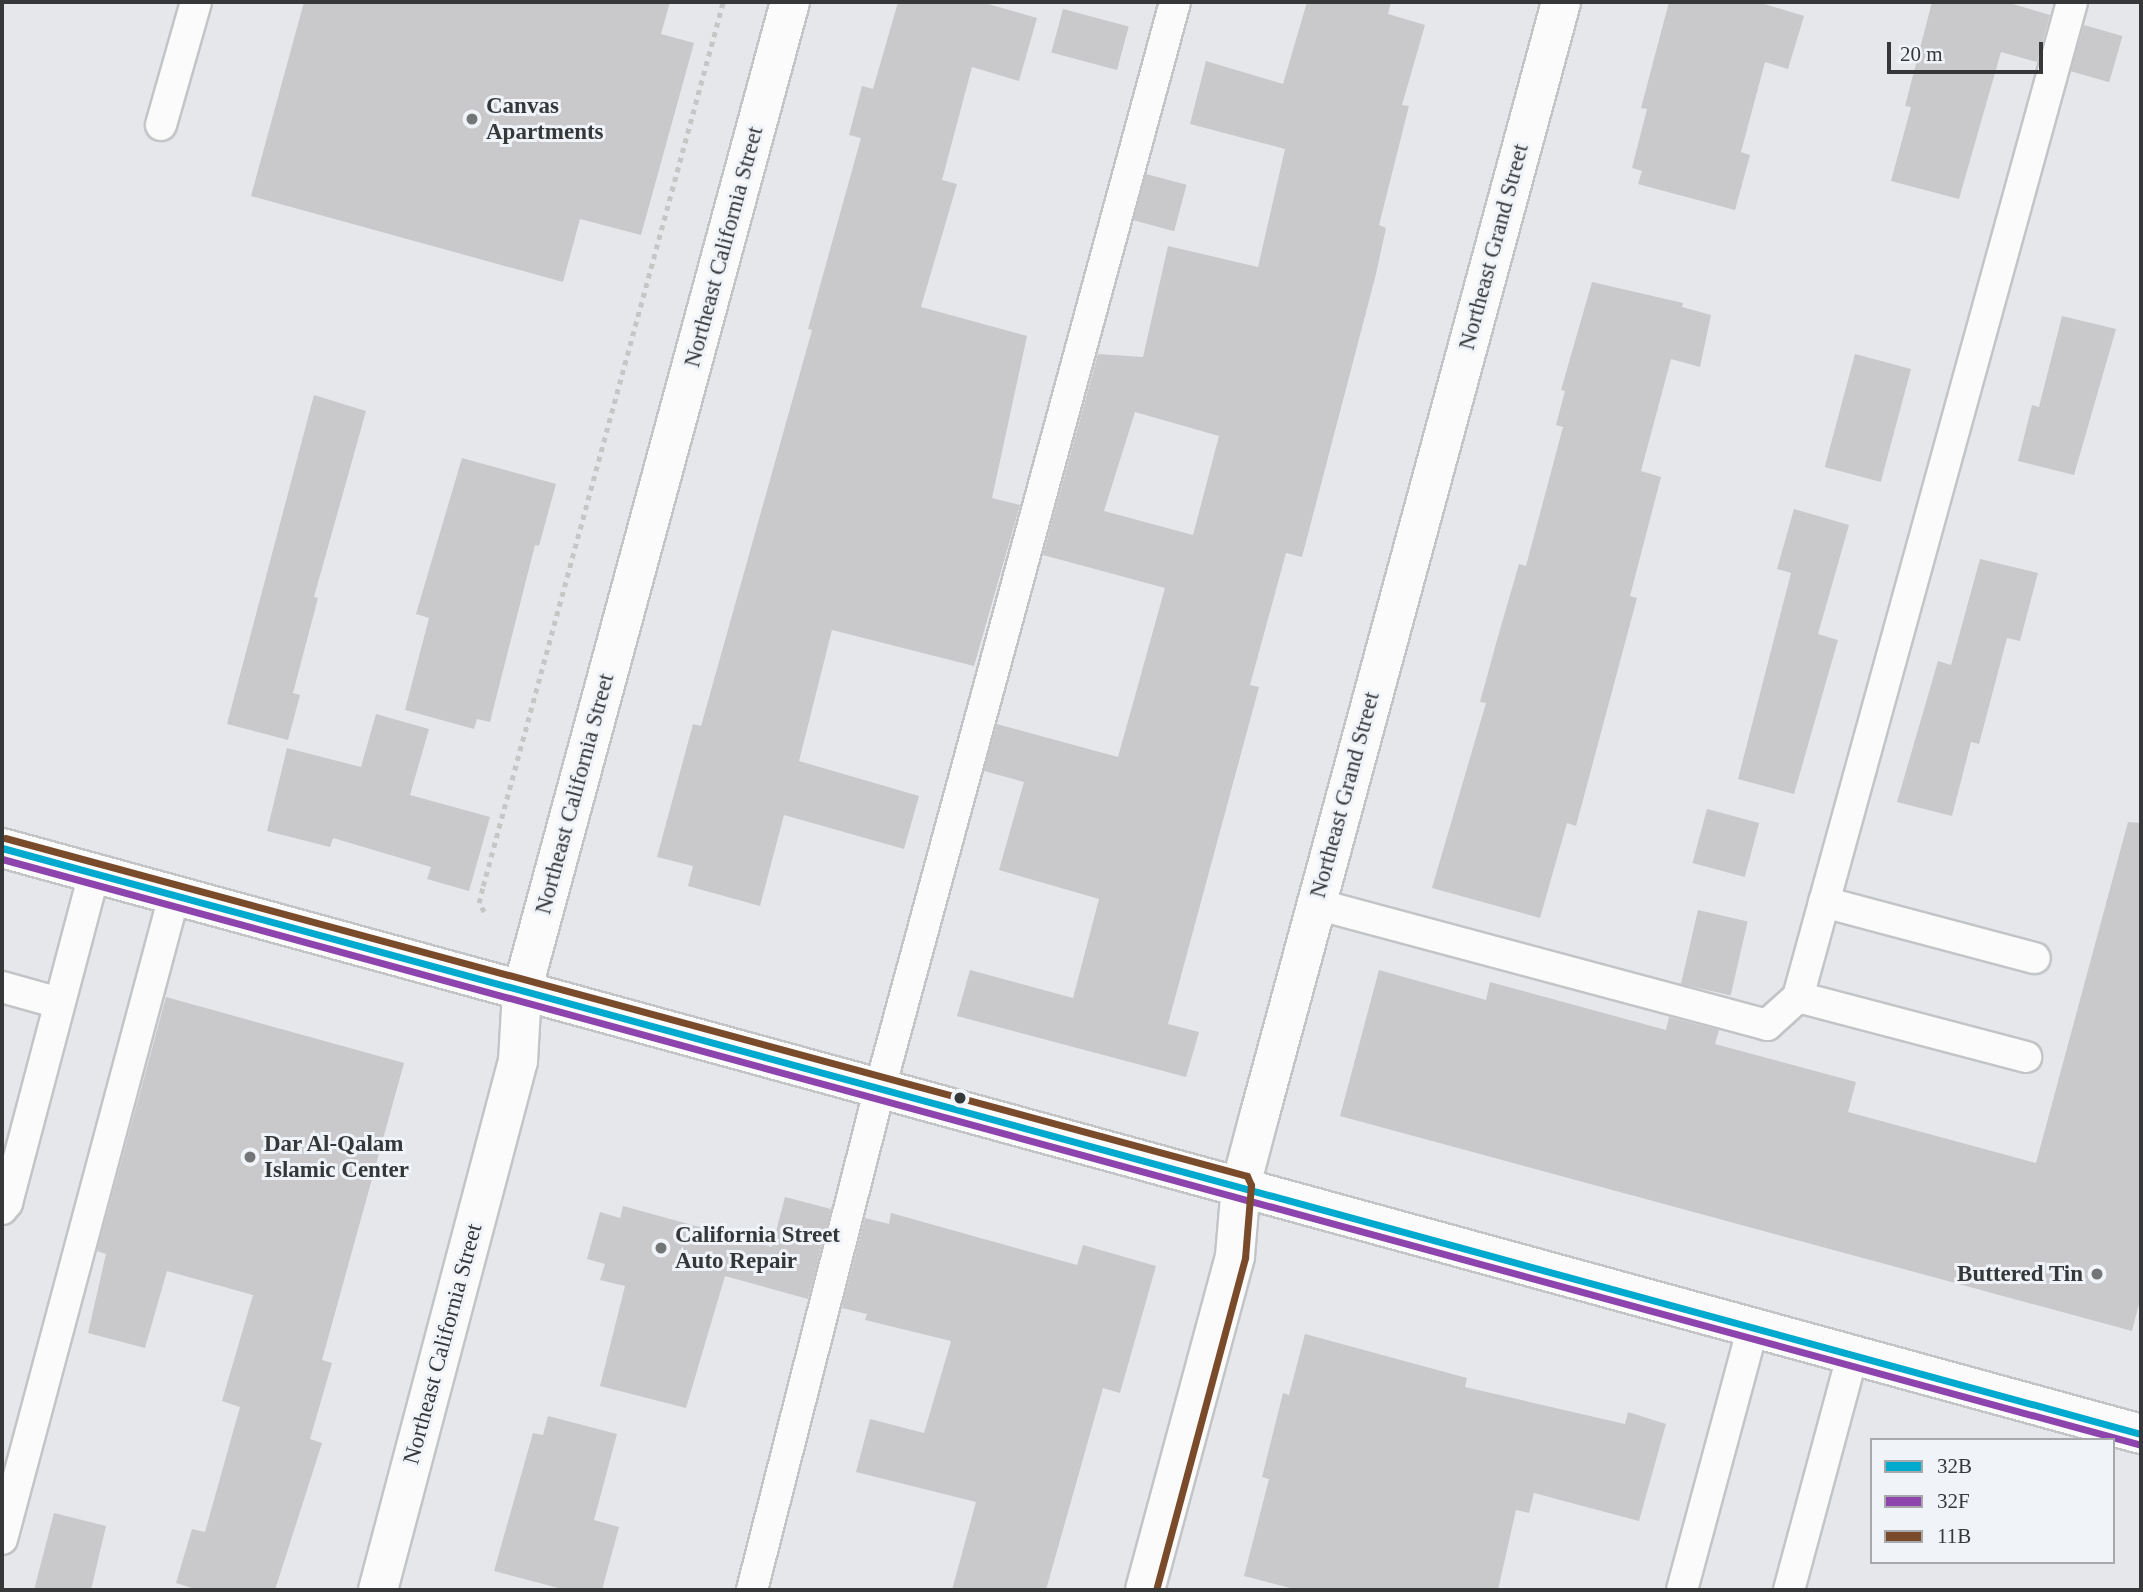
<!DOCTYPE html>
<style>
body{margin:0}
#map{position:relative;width:2143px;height:1592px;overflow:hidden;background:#e5e7ea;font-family:Georgia,serif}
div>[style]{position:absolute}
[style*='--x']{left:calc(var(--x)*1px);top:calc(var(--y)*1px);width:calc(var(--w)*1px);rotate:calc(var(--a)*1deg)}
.building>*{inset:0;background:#c9c9cb;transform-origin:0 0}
.path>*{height:4.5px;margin-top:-2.25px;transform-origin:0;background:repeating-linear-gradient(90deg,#c6c6c7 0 5px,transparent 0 10px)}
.roads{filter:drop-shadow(2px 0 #c2c4c6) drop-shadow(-2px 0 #c2c4c6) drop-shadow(0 2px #c2c4c6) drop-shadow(0 -2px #c2c4c6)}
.lane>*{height:30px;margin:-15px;padding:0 15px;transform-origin:15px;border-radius:15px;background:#fbfbfc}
.street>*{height:38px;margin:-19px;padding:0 19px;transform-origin:19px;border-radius:19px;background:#fbfbfc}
.secondary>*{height:38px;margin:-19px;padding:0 19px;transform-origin:19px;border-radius:19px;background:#fbfbfc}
.bus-1>*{height:7px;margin:-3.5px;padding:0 3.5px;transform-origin:3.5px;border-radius:3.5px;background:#00a9ce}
.bus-2>*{height:7px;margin:-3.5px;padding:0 3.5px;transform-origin:3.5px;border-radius:3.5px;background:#8e44ad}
.bus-3>*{height:7px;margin:-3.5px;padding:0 3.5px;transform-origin:3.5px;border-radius:3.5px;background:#7a4b2a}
.dots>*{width:19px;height:19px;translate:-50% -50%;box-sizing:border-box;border:4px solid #f0f4f9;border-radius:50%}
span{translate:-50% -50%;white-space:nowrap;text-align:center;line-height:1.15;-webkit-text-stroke:6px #f0f4f9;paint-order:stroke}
.poi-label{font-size:23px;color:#363739;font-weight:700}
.left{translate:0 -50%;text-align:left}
.right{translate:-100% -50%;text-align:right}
.street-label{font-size:23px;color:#363739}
.frame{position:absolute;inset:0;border:4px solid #363739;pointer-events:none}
.legend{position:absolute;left:1870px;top:1438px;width:245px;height:126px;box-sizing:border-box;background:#f0f4f9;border:2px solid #a6a8ac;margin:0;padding:9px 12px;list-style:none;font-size:21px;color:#363739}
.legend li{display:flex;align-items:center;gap:14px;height:35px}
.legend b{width:35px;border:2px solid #a6a8ac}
.scale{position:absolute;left:1887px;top:42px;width:156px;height:32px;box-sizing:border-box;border:4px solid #363739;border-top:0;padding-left:9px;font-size:21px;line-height:24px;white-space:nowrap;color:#363739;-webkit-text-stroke:5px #f0f4f9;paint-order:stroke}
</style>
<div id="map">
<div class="building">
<div style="clip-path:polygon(304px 2px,670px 2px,661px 34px,694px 43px,641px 235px,580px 219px,563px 282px,251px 196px)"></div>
<div style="clip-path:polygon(898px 2px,981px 2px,1037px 18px,1019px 81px,972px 67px,942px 180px,957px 184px,921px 307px,1027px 336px,992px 498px,1020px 505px,974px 666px,832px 630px,799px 761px,919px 796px,904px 849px,784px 815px,760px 906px,688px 886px,693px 866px,657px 857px,693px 724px,701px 726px,812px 330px,808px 329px,861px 138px,849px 135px,862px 86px,873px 89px)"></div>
<div style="clip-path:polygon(evenodd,1307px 2px,1391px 2px,1388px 14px,1425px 25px,1402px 105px,1409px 106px,1379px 225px,1386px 228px,1376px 274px,1302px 557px,1286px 553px,1250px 685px,1259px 687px,1168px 1024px,1199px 1032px,1186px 1077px,957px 1016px,970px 970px,1073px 998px,1099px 899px,999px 870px,1024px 782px,984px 771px,997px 724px,1118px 757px,1165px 588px,1043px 555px,1098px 354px,1143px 357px,1168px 246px,1258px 267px,1285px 149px,1190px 124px,1206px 61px,1283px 84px,1307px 2px,1135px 412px,1219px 436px,1193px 535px,1104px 511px,1135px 412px)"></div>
<div style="clip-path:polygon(1669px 2px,1758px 2px,1804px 16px,1788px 69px,1765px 62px,1741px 152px,1750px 155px,1735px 210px,1638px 184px,1642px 171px,1632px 168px,1647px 109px,1641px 108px)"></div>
<div style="clip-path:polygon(1932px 2px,2006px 2px,2050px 15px,2037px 62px,2001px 52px,1959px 199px,1891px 181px,1911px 107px,1905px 106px)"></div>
<div style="left:1063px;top:9px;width:68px;height:45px;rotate:15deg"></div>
<div style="left:2084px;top:25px;width:40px;height:48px;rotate:16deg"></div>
<div style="left:1146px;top:174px;width:42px;height:48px;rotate:15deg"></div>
<div style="clip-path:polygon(1592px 282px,1683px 303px,1682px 307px,1711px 315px,1700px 367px,1671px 359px,1641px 471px,1661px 477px,1630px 596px,1637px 598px,1576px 826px,1567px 823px,1540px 918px,1432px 888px,1486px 703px,1480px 702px,1497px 640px,1519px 564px,1526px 566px,1563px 427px,1556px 425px,1565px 391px,1561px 390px)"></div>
<div style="clip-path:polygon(2062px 316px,2116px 329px,2074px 475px,2018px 461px,2032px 405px,2039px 407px)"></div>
<div style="left:1855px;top:354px;width:58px;height:117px;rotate:15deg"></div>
<div style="clip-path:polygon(314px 395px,366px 411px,314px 597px,318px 598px,293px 693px,300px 695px,288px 740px,227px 724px)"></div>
<div style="clip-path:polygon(462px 458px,556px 484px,539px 546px,535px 545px,490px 722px,477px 719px,474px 729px,405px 710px,429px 618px,416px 614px)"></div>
<div style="clip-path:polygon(1794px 509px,1849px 525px,1818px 634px,1838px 640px,1794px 794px,1738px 779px,1791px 573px,1777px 569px)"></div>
<div style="clip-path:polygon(1980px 559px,2038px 573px,2020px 641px,2007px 638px,1979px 744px,1971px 742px,1952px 816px,1897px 802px,1938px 661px,1951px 665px)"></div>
<div style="clip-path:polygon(376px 714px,429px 729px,410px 795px,490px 817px,469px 891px,427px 879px,431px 867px,333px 838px,330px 847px,267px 831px,287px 748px,361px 767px)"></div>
<div style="left:1707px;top:809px;width:54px;height:56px;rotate:15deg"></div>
<div style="clip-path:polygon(2128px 822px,2141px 823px,2141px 1296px,2132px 1331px,1340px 1116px,1379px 970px,1486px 1000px,1490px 982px,1666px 1030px,1669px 1017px,1719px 1030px,1715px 1044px,1856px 1082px,1848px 1112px,2036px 1163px)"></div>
<div style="left:1698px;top:910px;width:51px;height:76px;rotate:13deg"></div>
<div style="clip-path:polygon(166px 997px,404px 1063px,322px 1360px,332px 1363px,310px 1439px,322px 1443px,275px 1590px,198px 1590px,176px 1583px,192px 1529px,205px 1532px,240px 1407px,222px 1401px,253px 1295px,167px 1271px,145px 1348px,88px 1333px,106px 1254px,97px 1251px)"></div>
<div style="clip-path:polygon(785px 1197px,831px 1209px,808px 1299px,725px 1276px,686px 1408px,600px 1386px,625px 1286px,600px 1280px,605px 1264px,587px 1259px,600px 1212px,620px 1218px,623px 1206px,772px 1247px)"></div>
<div style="clip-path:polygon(891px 1213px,1077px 1265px,1083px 1245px,1156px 1266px,1120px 1393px,1103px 1388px,1046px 1590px,952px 1590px,976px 1502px,856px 1472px,870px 1419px,924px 1433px,951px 1341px,865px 1320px,867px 1314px,842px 1308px,865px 1218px,889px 1224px)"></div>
<div style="clip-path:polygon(1305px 1334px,1467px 1378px,1465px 1387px,1625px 1424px,1628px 1412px,1666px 1424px,1639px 1521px,1534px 1493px,1529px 1513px,1516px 1510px,1498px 1590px,1298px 1590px,1244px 1576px,1269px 1479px,1262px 1477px,1283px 1393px,1289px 1395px)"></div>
<div style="clip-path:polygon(548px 1416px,617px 1434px,594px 1520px,619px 1527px,602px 1590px,566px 1590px,494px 1571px,533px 1433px,543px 1435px)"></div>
<div style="clip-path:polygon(54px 1513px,106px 1526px,91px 1590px,34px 1590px)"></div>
</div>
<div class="path">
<div style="--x:484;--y:912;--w:10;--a:-119"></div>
<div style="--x:479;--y:903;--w:17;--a:-77"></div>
<div style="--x:483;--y:886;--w:916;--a:-74.81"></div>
</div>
<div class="roads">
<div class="lane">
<div style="--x:161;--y:125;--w:128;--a:-74.1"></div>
<div style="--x:1824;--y:902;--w:218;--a:14.9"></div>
<div style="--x:1316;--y:904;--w:467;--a:15"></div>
<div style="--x:1767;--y:1025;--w:42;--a:-42.1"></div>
<div style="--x:1798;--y:997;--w:236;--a:14.7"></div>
<div style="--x:2;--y:987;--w:59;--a:15.7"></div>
<div style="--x:1798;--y:997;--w:1032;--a:-74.6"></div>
<div style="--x:2;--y:1209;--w:8;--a:-50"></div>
<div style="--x:7;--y:1203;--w:341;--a:-75.2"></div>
<div style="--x:2;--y:1539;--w:666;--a:-75.02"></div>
<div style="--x:752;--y:1590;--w:518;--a:-75.7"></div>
<div style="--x:880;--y:1088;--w:1125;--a:-74.8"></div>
<div style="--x:1682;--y:1590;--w:273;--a:-74.9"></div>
<div style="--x:1789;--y:1590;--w:245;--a:-74.9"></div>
</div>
<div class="street">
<div style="--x:378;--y:1590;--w:547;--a:-75.18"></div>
<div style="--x:518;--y:1061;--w:70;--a:-86.7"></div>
<div style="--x:522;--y:991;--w:1025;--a:-74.84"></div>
<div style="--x:1145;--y:1590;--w:346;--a:-74.9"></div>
<div style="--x:1235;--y:1256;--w:71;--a:-85.2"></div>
<div style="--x:1241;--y:1185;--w:70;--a:-75.2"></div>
<div style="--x:1259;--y:1117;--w:1155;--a:-74.84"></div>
</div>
<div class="secondary">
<div style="--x:2;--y:848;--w:2218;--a:15.32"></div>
</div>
</div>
<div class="bus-1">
<div style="--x:2;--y:848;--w:2218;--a:15.32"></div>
</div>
<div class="bus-2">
<div style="--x:2;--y:859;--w:2215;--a:15.32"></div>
</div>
<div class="bus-3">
<div style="--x:5;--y:838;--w:1287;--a:15.22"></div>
<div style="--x:1247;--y:1176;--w:10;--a:66"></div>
<div style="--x:1251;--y:1185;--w:73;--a:94.7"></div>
<div style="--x:1245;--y:1258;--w:344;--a:105"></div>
</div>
<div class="dots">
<div style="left:472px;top:119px;background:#737577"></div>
<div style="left:960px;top:1098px;background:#363739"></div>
<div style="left:250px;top:1157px;background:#737577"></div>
<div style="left:661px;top:1248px;background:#737577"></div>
<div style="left:2097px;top:1274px;background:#737577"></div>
</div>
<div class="poi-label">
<span class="left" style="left:486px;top:119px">Canvas<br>Apartments</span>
<span class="left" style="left:264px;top:1157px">Dar Al-Qalam<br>Islamic Center</span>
<span class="left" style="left:675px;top:1248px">California Street<br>Auto Repair</span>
<span class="right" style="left:2083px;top:1274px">Buttered Tin</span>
</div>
<div class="street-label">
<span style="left:724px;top:247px;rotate:-75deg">Northeast California Street</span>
<span style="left:1494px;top:247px;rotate:-75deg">Northeast Grand Street</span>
<span style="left:575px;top:794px;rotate:-75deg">Northeast California Street</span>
<span style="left:1345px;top:795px;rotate:-75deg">Northeast Grand Street</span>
<span style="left:443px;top:1344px;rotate:-75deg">Northeast California Street</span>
</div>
<div class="frame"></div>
<ul class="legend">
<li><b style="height:9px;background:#00a9ce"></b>32B</li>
<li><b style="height:9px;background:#8e44ad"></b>32F</li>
<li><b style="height:9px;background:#7a4b2a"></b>11B</li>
</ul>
<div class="scale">20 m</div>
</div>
